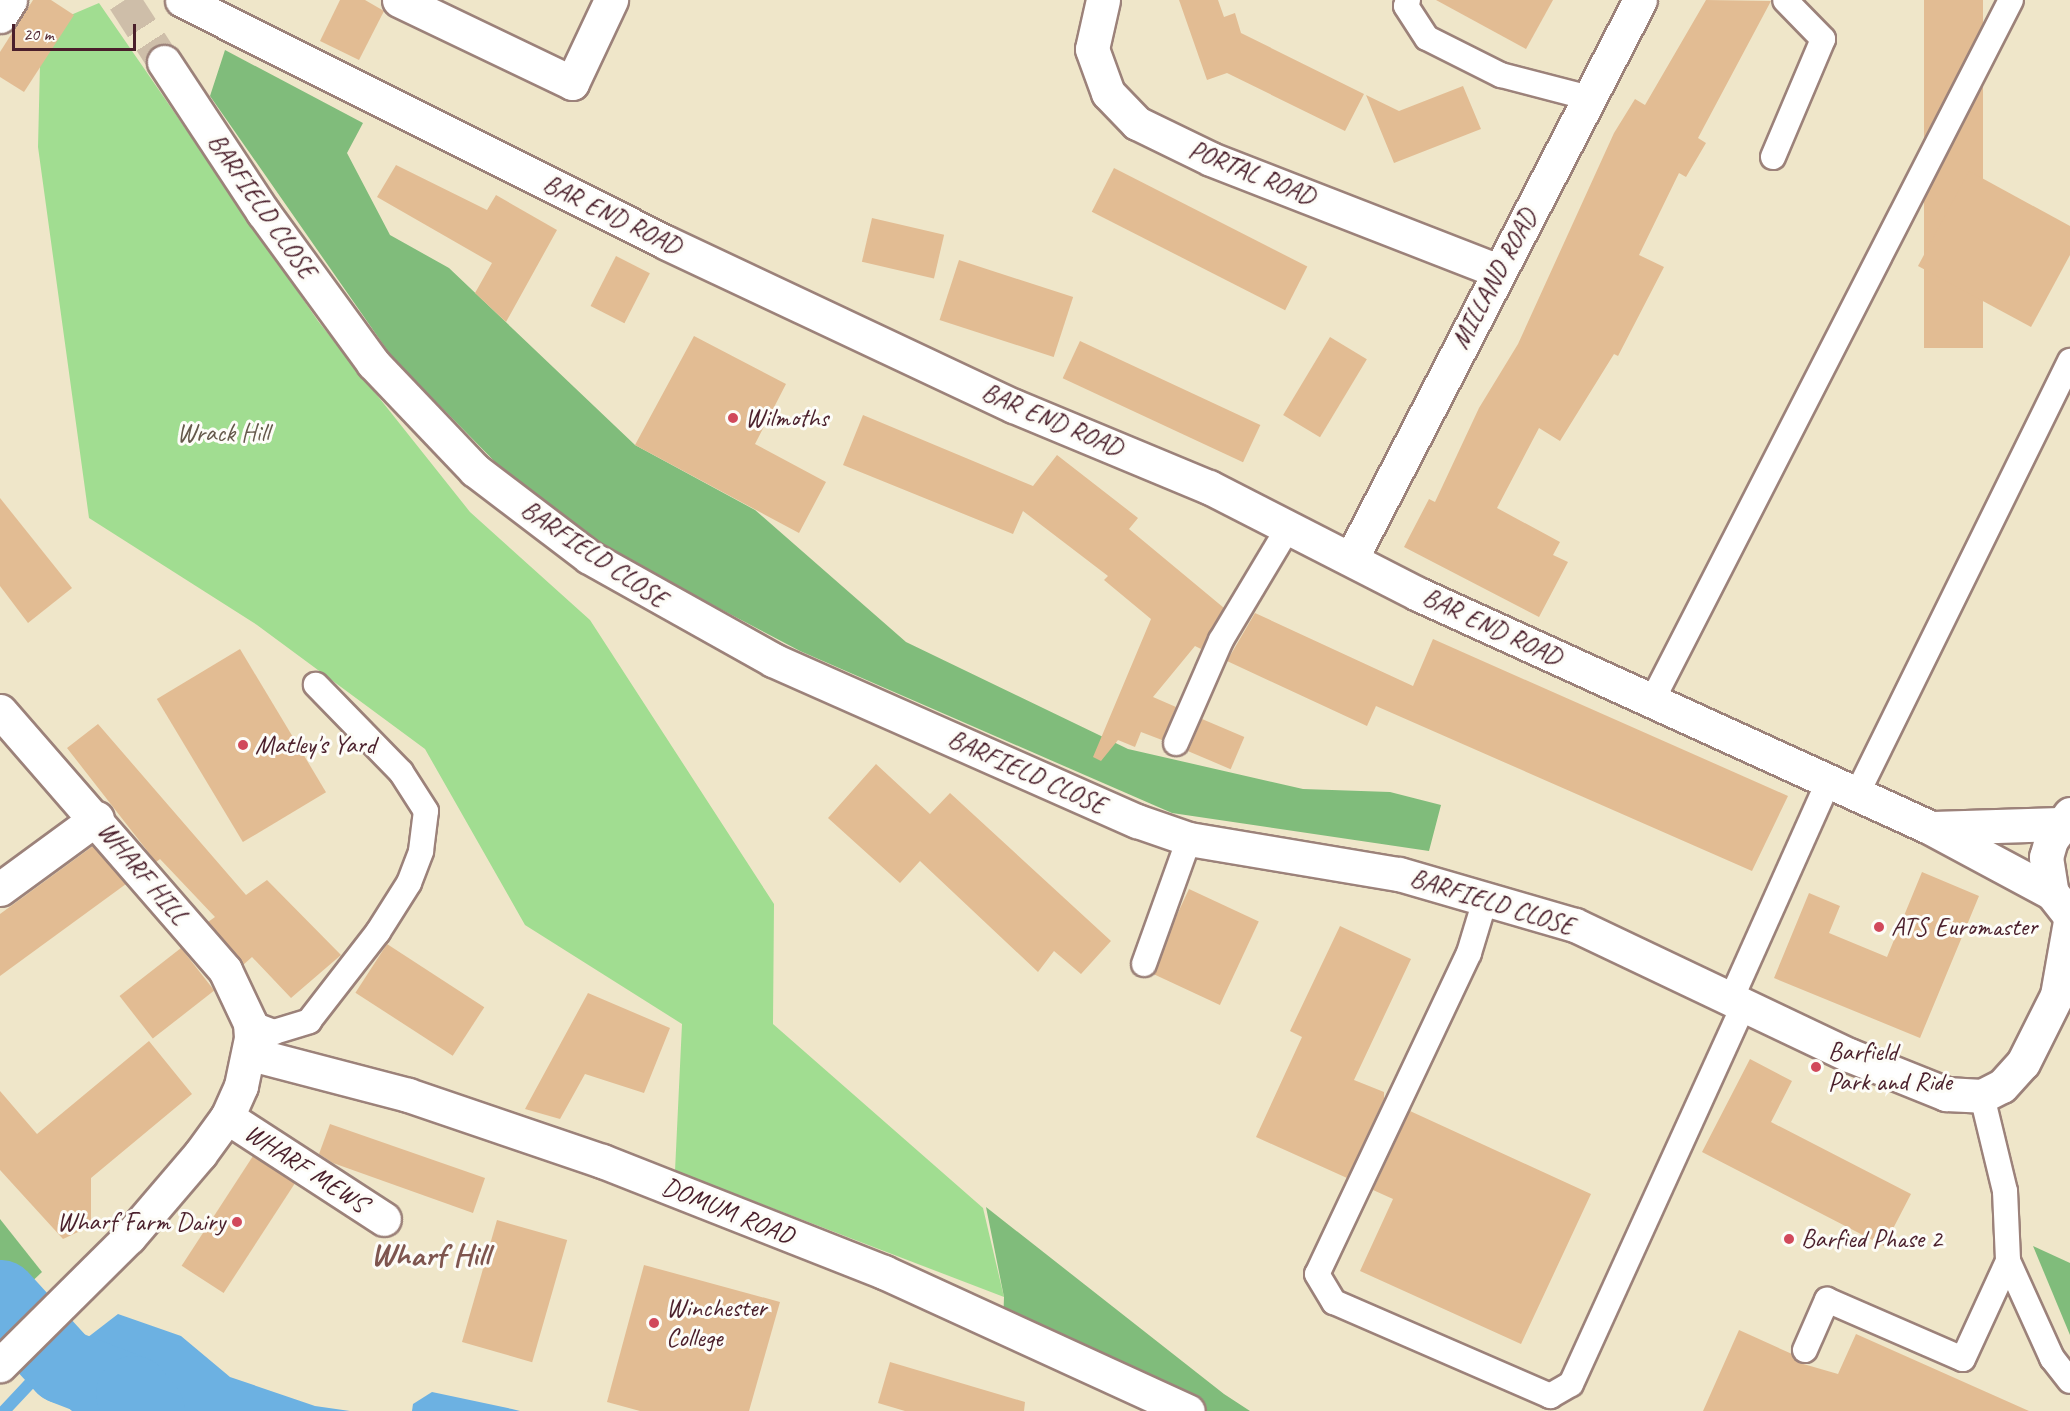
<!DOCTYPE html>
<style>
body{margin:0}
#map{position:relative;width:2070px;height:1411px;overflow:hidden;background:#efe6c9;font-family:Caveat,sans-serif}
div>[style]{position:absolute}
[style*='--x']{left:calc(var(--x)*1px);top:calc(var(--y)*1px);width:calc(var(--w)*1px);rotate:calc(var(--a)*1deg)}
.green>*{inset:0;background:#a1dd91}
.forest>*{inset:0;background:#80bc7b}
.water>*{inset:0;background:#6cb1e2}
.stream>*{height:12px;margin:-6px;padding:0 6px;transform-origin:6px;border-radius:6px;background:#6cb1e2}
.river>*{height:75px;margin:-37.5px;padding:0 37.5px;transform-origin:37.5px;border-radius:37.5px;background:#6cb1e2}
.building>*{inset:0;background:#e2bc93;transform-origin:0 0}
.minor-tunnel>*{height:33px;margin-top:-16.5px;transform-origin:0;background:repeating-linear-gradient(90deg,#cebea9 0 33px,transparent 0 49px)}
.roads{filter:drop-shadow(2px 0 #9c827a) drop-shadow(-2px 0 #9c827a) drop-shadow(0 2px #9c827a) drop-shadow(0 -2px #9c827a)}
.service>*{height:24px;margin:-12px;padding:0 12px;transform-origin:12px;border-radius:12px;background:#fff}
.pedestrian>*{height:33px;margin:-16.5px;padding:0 16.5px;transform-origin:16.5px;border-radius:16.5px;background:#fff}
.minor>*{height:33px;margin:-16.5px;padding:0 16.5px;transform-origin:16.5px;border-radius:16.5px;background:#fff}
.secondary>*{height:33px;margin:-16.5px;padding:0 16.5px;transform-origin:16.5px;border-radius:16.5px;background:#fff}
.dots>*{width:16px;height:16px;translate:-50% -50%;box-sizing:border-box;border:3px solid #fdfcf7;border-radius:50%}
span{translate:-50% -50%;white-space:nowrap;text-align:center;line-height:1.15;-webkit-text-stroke:6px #fdfcf7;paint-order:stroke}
.street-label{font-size:26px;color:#4a1f2b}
.poi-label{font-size:26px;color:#4a1f2b}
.left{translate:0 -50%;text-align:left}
.right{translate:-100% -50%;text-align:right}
.park-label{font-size:26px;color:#64584a}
.district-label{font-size:32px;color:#7f564f;font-weight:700}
.scale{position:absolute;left:12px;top:24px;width:124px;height:27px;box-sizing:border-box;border:3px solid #4a1f2b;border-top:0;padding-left:8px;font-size:18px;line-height:21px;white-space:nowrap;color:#4a1f2b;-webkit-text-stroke:4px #fdfcf7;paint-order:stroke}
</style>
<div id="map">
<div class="green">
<div style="clip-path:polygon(99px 3px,318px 321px,470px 512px,590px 620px,774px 904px,773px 1024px,983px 1208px,1004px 1297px,675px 1171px,682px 1024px,525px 925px,425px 749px,257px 625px,89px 518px,38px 147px,40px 64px,59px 20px)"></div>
</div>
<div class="forest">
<div style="clip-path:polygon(225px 50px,363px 123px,347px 153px,390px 235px,449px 268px,635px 445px,755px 510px,906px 642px,1128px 749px,1303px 789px,1390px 792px,1441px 805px,1429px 851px,1172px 813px,800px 651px,612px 552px,504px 471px,392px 357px,210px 96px)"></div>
<div style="clip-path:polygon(986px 1207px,1224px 1394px,1250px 1411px,1167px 1411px,1003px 1325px,1004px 1297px)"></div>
<div style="clip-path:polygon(0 1219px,42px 1272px,0 1312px)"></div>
<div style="clip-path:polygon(2033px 1246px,2070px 1263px,2070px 1335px)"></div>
</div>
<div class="water">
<div style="clip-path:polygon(118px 1314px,181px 1336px,230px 1377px,315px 1406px,350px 1411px,72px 1411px,35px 1378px)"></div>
<div style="clip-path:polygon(432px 1392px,512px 1409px,520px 1411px,412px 1411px,413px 1404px)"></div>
</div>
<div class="stream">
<div style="--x:4;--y:1411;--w:45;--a:-46.8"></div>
<div style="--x:35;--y:1378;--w:14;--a:-25"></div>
</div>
<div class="river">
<div style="--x:0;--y:1297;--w:93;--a:47.6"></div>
<div style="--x:63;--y:1366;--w:75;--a:21.1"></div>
<div style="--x:133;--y:1393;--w:23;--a:52"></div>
</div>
<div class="building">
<div style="clip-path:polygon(33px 0,51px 0,74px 15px,24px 92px,0 77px,0 52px)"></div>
<div style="clip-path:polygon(340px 0,365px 0,384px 11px,359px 60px,320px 41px)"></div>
<div style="clip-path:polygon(1179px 0,1218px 0,1224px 17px,1235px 13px,1241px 33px,1364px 94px,1345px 131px,1227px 73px,1207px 80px)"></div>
<div style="clip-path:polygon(1436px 0,1553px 0,1526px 49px)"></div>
<div style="clip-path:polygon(1706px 0,1771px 1px,1698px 138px,1706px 143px,1686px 177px,1679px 173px,1639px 255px,1664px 267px,1618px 356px,1614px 354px,1560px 441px,1539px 428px,1497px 508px,1560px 542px,1553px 555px,1568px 562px,1539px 617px,1404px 547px,1429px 499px,1435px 502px,1479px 408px,1518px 344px,1614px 133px,1635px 99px,1645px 105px)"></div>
<div style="left:1924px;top:0;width:59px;height:348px"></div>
<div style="clip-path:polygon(1463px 86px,1481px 129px,1394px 163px,1366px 95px,1399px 111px)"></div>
<div style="clip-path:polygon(396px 165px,487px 210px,496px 195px,557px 230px,506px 322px,475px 293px,492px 263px,377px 197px)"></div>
<div style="left:1114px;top:168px;width:217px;height:49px;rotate:27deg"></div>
<div style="clip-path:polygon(1969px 171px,2070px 226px,2070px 255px,2031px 327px,1918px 266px)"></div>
<div style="left:872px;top:218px;width:74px;height:45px;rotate:13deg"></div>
<div style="left:616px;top:256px;width:38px;height:56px;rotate:27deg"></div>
<div style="left:959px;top:260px;width:120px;height:63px;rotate:18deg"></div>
<div style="clip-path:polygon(694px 336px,786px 384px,755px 444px,826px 482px,799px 533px,635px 445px)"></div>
<div style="left:1330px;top:337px;width:43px;height:91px;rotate:31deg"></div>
<div style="left:1080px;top:341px;width:199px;height:41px;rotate:25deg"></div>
<div style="clip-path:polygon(863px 415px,1033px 486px,1057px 455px,1138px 518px,1129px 529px,1224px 608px,1201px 649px,1195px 646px,1153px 697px,1176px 707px,1162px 740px,1141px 732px,1135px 747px,1118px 740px,1101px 761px,1093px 757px,1151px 619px,1104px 580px,1108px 576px,1023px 511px,1013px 534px,843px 465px)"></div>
<div style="clip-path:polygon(0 498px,72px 588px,28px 623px,0 586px)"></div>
<div style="clip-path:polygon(1255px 613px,1413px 686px,1433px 639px,1788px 796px,1752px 871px,1376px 706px,1367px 726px,1227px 661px)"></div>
<div style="left:240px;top:649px;width:167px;height:97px;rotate:59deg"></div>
<div style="left:1202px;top:719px;width:46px;height:35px;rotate:23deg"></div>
<div style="clip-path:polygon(98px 724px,246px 895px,267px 880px,341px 955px,291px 998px,252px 957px,243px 965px,208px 922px,215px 917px,160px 859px,156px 862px,67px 748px)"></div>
<div style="clip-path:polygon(876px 764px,930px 814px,950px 793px,1111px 941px,1081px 974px,1054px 951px,1038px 972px,920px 861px,900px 883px,828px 818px)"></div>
<div style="clip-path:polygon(93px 846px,126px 884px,0 976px,0 914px)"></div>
<div style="clip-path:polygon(1922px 872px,1979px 896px,1920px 1038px,1774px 978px,1809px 893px,1840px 906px,1829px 933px,1887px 957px)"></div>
<div style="left:1189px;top:889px;width:77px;height:92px;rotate:25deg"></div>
<div style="clip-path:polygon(1340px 926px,1411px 959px,1354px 1080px,1384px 1092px,1384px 1099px,1347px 1178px,1256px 1137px,1302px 1037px,1290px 1031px)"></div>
<div style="left:387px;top:944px;width:116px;height:58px;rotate:33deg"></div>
<div style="left:181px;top:948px;width:54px;height:78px;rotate:52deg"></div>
<div style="clip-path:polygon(588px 993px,670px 1028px,644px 1093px,585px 1074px,560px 1119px,525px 1109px)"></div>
<div style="clip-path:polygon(149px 1041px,192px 1094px,91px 1178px,91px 1226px,63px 1239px,0 1170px,0 1091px,37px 1134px)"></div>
<div style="clip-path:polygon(1750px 1059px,1792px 1081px,1771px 1122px,1911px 1194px,1884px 1246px,1702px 1152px)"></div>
<div style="clip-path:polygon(1410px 1111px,1591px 1194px,1521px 1344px,1360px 1271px,1393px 1199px,1373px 1190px)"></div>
<div style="clip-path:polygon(330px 1124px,485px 1178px,473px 1213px,333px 1163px,319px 1154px)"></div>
<div style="left:253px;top:1156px;width:50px;height:131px;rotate:33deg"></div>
<div style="left:497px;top:1220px;width:73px;height:127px;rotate:16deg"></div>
<div style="clip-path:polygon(644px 1265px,780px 1302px,749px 1411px,640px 1411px,607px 1402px)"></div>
<div style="clip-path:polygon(1739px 1330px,1792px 1354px,1800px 1363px,1838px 1374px,1856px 1334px,2029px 1411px,1703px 1411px)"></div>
<div style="clip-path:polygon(890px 1362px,1025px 1402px,1024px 1411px,905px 1411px,878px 1403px)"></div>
</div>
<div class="minor-tunnel">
<div style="--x:124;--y:0;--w:74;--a:57.2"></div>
</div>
<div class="roads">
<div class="service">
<div style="--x:1408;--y:0;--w:6;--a:108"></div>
<div style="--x:1406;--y:6;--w:38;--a:57"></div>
<div style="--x:1427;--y:38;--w:83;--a:26.6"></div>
<div style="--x:1501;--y:75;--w:92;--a:14.5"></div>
<div style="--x:1773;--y:157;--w:128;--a:-67"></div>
<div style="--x:1823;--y:39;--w:54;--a:-134.3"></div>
<div style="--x:1653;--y:699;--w:785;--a:-62.88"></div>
<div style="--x:1176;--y:743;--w:112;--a:-66.4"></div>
<div style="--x:1221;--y:640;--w:131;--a:-59.1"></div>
<div style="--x:1856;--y:796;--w:485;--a:-63.8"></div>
<div style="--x:1486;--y:897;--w:59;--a:106.9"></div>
<div style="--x:1469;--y:953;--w:355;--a:115.3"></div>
<div style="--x:1317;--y:1274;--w:33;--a:59"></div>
<div style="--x:1334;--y:1302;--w:236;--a:23.5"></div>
<div style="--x:1550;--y:1396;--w:24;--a:-30"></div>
<div style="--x:1571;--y:1384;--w:420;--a:-65.5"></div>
<div style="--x:1144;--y:964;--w:133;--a:-70.2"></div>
<div style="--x:1732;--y:997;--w:235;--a:-65.9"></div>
<div style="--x:250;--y:1023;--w:26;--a:21"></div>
<div style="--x:274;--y:1032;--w:37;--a:-17"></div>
<div style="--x:309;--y:1021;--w:113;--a:-52.2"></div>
<div style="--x:378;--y:932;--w:58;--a:-57.7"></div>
<div style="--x:409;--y:883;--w:34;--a:-69"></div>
<div style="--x:421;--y:851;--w:40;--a:-82.9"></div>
<div style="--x:426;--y:811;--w:46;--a:-122.7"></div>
<div style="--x:401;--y:772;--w:122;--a:-134.3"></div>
<div style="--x:1982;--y:1096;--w:98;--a:76.4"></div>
<div style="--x:2005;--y:1191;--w:70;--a:87.5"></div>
<div style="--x:2008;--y:1261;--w:107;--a:65.6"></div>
<div style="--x:2052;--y:1358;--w:29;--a:52"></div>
<div style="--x:1805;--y:1350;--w:55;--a:-66.3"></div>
<div style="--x:1827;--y:1300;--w:148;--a:23.5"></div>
<div style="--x:1963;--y:1359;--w:108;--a:-65.3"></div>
</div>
<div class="pedestrian">
<div style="--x:0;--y:889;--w:120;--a:-36.2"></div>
</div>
<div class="minor">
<div style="--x:399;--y:0;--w:192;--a:25.6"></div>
<div style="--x:572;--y:83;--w:92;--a:-64.8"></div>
<div style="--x:1103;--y:0;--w:50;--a:102.7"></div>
<div style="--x:1092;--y:49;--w:47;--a:70"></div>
<div style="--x:1108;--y:93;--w:42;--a:46"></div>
<div style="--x:1137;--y:123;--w:82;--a:25.9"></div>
<div style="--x:1211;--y:159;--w:308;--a:21.3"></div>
<div style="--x:0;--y:16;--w:19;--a:-58"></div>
<div style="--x:164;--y:62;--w:180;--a:56.6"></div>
<div style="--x:263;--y:212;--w:187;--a:53.9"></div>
<div style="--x:373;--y:363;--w:148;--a:46.4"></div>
<div style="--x:475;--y:470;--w:143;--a:37.3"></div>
<div style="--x:589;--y:557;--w:211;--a:29.2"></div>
<div style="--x:773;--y:660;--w:398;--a:23.9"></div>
<div style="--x:1137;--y:821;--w:55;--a:19.1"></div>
<div style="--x:1189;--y:839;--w:213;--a:9.5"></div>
<div style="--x:1399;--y:874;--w:183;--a:16.2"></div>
<div style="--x:1575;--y:925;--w:303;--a:25.4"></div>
<div style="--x:1849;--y:1055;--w:105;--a:21.9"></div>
<div style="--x:1946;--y:1094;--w:36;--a:3"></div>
<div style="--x:1982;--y:1096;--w:22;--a:-27"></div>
<div style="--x:2002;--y:1086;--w:31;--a:-48"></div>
<div style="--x:2023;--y:1063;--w:76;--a:-63.4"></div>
<div style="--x:2057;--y:995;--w:75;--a:-80"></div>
<div style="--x:1351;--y:559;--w:629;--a:-62.66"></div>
<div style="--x:0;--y:711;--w:343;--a:49"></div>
<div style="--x:225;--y:970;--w:59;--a:64.7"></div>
<div style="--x:250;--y:1023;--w:15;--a:86"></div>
<div style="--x:251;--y:1038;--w:49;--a:101.8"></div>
<div style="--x:241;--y:1086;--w:34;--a:114"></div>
<div style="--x:227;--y:1117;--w:46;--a:126.1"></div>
<div style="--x:200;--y:1154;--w:109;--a:130.5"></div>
<div style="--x:129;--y:1237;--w:182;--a:135.2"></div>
<div style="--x:251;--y:1054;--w:162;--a:14.6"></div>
<div style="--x:408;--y:1095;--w:205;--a:18.8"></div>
<div style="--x:602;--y:1161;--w:303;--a:21.5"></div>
<div style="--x:884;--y:1272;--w:334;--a:24.6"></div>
<div style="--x:227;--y:1117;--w:187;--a:33"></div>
</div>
<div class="secondary">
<div style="--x:182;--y:0;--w:542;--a:26.61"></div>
<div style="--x:667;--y:243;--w:383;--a:25.2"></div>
<div style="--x:1014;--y:406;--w:211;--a:22.6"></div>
<div style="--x:1209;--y:487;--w:235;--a:27.1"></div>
<div style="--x:1418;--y:594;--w:562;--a:24.51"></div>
<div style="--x:1929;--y:827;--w:140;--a:28.2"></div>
<div style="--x:2070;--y:814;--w:32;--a:126"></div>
<div style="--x:2051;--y:840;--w:18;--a:106"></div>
<div style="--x:2046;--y:857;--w:36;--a:81"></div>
<div style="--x:2052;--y:893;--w:29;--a:52"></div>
<div style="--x:1933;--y:828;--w:127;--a:-1.8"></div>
</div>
</div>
<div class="dots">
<div style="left:733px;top:418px;background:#d1495b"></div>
<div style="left:243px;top:745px;background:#d1495b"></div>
<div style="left:1879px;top:927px;background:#d1495b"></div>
<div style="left:1816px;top:1067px;background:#d1495b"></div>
<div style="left:237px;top:1222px;background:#d1495b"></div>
<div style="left:1789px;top:1239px;background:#d1495b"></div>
<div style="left:654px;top:1323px;background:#d1495b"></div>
</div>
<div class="street-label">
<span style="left:1252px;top:173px;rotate:22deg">PORTAL ROAD</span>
<span style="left:262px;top:206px;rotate:55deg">BARFIELD CLOSE</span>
<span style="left:612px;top:215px;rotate:26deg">BAR END ROAD</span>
<span style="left:1494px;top:279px;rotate:-62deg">MILLAND ROAD</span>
<span style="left:1052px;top:420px;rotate:23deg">BAR END ROAD</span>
<span style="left:594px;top:554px;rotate:34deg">BARFIELD CLOSE</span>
<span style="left:1492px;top:627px;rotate:25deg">BAR END ROAD</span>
<span style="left:1027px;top:772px;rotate:24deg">BARFIELD CLOSE</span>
<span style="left:143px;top:873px;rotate:50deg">WHARF HILL</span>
<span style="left:1492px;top:902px;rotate:17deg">BARFIELD CLOSE</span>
<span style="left:306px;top:1168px;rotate:33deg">WHARF MEWS</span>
<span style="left:728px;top:1211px;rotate:22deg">DOMUM ROAD</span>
</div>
<div class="poi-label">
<span class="left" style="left:745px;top:418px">Wilmoths</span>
<span class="left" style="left:255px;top:745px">Matley's Yard</span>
<span class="left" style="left:1891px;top:927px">ATS Euromaster</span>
<span class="left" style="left:1828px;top:1067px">Barfield<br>Park and Ride</span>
<span class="right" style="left:225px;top:1222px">Wharf Farm Dairy</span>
<span class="left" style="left:1801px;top:1239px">Barfied Phase 2</span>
<span class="left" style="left:666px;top:1323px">Winchester<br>College</span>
</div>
<div class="park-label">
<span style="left:223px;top:433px">Wrack Hill</span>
</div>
<div class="district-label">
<span style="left:430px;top:1255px">Wharf Hill</span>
</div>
<div class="scale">20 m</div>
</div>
